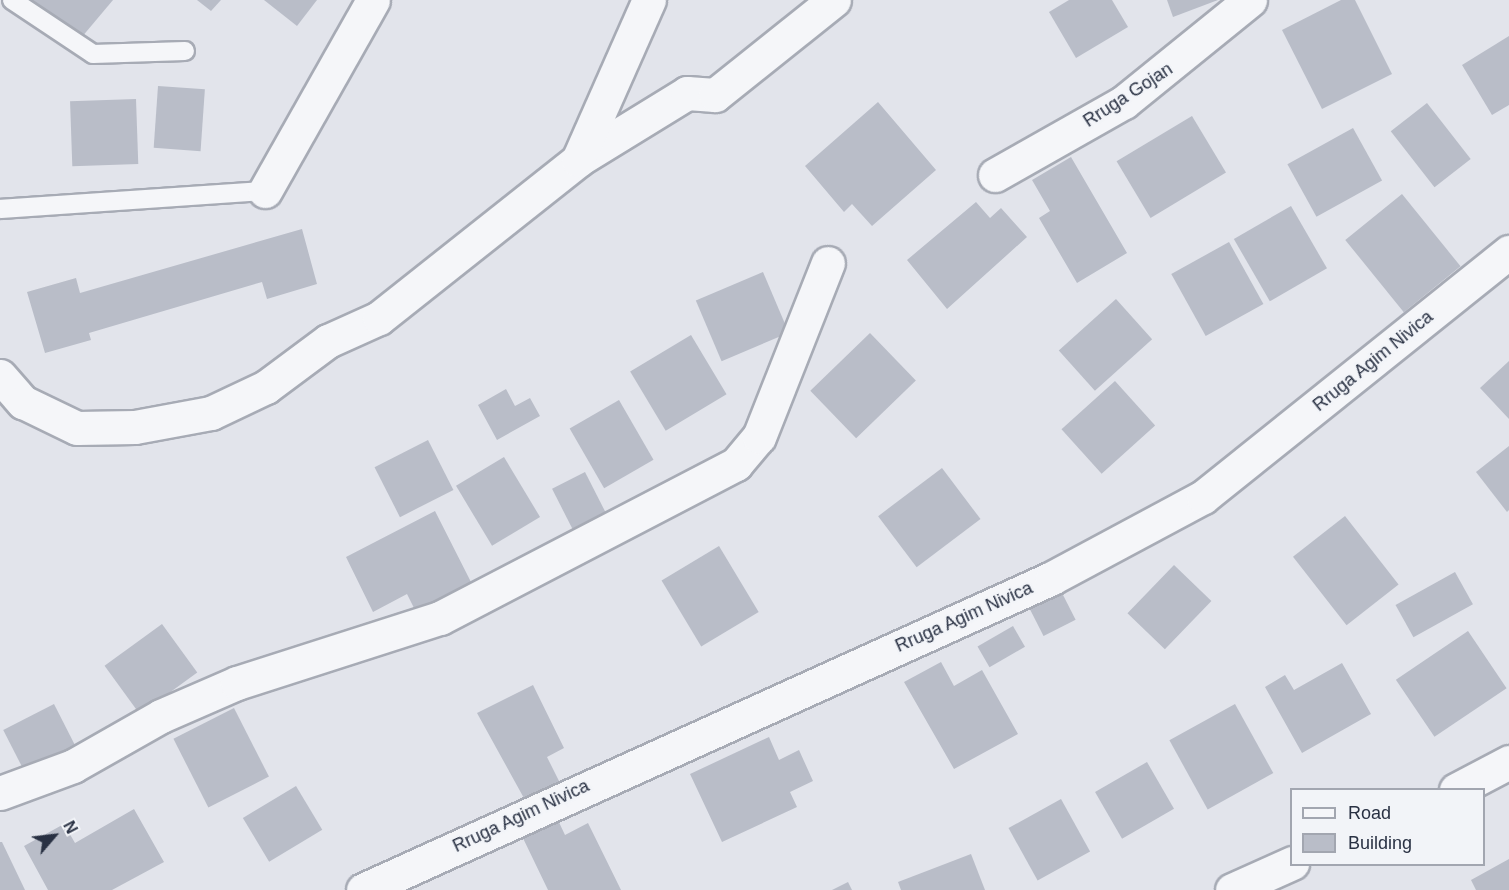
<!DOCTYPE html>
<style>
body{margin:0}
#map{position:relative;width:1509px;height:890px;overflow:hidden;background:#e2e4eb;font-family:Arial,sans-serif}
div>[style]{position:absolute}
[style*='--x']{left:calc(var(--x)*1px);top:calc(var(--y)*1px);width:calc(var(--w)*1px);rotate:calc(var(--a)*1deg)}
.building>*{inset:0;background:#b9bdc8;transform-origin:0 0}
.roads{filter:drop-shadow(2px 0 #a7abb5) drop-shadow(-2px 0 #a7abb5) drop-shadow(0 2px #a7abb5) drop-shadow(0 -2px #a7abb5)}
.lane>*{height:18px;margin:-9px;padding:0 9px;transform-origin:9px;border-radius:9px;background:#f5f6f9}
.street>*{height:33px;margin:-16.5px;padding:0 16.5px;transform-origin:16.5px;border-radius:16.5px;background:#f5f6f9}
span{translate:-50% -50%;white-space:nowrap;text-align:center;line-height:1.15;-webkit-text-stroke:4.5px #f2f4f8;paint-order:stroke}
.street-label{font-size:18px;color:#293143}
.legend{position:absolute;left:1290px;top:788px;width:195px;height:78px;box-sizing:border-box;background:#f2f4f8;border:2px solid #a2a6b0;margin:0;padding:8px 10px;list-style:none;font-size:18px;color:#293143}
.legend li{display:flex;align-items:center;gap:12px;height:30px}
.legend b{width:30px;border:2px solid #a2a6b0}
.north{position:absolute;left:24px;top:806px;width:60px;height:60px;-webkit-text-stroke:4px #f2f4f8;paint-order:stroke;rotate:62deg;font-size:16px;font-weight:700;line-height:24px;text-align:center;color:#293143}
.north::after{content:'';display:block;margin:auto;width:21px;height:27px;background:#293143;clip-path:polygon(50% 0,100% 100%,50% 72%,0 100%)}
</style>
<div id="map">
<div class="building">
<div style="clip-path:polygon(24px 0,113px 0,76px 44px)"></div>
<div style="clip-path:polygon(197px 0,221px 0,211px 11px)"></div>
<div style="clip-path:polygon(264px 0,317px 0,297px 26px)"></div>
<div style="clip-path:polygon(1069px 0,1112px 0,1128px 27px,1076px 58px,1049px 12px)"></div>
<div style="clip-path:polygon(1167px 0,1218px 0,1173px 17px)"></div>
<div style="clip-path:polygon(1341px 0,1355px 0,1392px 74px,1322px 109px,1282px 30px)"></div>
<div style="clip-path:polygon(1509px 36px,1509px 105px,1492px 115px,1462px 65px)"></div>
<div style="left:158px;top:86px;width:47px;height:62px;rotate:4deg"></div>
<div style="left:136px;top:99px;width:65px;height:66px;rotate:88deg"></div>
<div style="clip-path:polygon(878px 102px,936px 170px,872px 226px,852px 204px,844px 212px,805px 166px)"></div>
<div style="left:1427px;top:103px;width:71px;height:46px;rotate:52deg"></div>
<div style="left:1192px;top:116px;width:66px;height:88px;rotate:59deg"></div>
<div style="left:1353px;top:128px;width:60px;height:75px;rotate:61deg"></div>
<div style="clip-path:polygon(1071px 157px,1127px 253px,1077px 283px,1039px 218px,1050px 211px,1032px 180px)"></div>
<div style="left:1402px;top:194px;width:93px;height:73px;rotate:51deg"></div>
<div style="clip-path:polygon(976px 202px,990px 218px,1001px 208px,1027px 237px,947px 309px,907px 260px)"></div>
<div style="left:1291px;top:206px;width:72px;height:66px;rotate:60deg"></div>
<div style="clip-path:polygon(302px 229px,317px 284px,267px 299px,262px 282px,89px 333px,91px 340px,45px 353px,27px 292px,76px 278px,80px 293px)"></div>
<div style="left:1229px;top:242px;width:71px;height:66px;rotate:61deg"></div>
<div style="left:763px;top:272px;width:66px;height:73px;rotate:67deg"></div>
<div style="left:1116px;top:299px;width:54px;height:77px;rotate:48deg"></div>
<div style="left:870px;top:333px;width:66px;height:83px;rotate:46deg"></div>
<div style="left:691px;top:335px;width:69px;height:71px;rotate:59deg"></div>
<div style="clip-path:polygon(1509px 361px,1509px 419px,1480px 388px)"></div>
<div style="left:1115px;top:381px;width:60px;height:72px;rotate:48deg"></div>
<div style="clip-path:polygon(506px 389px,515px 406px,530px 398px,540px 416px,497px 440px,478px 405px)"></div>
<div style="left:619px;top:400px;width:69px;height:57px;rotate:60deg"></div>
<div style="left:428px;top:440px;width:56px;height:60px;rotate:63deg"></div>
<div style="clip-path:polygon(1509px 446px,1509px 510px,1507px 512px,1476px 472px)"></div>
<div style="left:504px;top:457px;width:70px;height:56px;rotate:59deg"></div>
<div style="left:942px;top:468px;width:64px;height:80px;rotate:53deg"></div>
<div style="left:585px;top:472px;width:51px;height:37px;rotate:63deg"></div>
<div style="clip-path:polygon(435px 511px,473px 586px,417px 614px,407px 594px,373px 612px,346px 557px)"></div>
<div style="left:1345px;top:516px;width:87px;height:66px;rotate:52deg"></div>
<div style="left:719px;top:546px;width:77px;height:67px;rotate:59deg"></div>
<div style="left:1174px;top:565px;width:52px;height:67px;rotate:44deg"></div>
<div style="left:1455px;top:572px;width:37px;height:68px;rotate:61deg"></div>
<div style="left:1062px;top:593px;width:30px;height:36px;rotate:63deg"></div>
<div style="left:162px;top:624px;width:60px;height:71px;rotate:54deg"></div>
<div style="left:1013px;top:626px;width:24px;height:41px;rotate:60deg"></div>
<div style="left:1468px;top:631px;width:69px;height:87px;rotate:56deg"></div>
<div style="clip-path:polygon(941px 662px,954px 686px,982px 670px,1018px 734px,954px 769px,904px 682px)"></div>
<div style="clip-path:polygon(1342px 663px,1371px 714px,1302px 753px,1265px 687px,1285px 675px,1294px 690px)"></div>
<div style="clip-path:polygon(533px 685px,564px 748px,547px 757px,560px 783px,525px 800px,477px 713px)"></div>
<div style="left:54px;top:704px;width:53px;height:57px;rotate:63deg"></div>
<div style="left:1235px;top:704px;width:79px;height:75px;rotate:61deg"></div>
<div style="left:234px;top:708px;width:77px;height:68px;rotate:63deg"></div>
<div style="clip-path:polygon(769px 737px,779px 760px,799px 750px,813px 781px,790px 792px,797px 807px,722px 842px,690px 774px)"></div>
<div style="left:1147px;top:762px;width:54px;height:60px;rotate:60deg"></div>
<div style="left:296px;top:786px;width:51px;height:62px;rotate:59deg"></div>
<div style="left:1061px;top:799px;width:60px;height:60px;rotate:61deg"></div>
<div style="clip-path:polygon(134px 809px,164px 862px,112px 890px,48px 890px,24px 846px,64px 824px,75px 843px)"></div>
<div style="clip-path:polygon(556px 816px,565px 835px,588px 823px,621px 890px,548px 890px,521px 834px)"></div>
<div style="clip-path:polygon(0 842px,2px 842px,25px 890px,0 890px)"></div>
<div style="clip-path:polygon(971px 854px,985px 890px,901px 890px,898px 882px)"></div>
<div style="clip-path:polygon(1509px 859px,1509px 890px,1476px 890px,1471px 880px)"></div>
<div style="clip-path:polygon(848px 882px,852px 890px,832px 890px)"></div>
</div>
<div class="roads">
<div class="lane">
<div style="--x:12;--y:0;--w:97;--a:33.7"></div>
<div style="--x:93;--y:54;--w:92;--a:-1.9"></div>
<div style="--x:0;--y:209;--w:266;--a:-3.9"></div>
</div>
<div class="street">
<div style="--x:578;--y:160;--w:128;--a:-31.6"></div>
<div style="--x:687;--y:93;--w:28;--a:4"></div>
<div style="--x:715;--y:95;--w:152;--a:-38.6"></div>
<div style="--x:995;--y:175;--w:148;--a:-29.5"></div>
<div style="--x:1124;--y:102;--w:162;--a:-39"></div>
<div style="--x:265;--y:191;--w:219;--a:-60.5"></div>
<div style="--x:0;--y:376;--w:35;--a:49"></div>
<div style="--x:23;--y:402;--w:60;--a:25.7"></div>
<div style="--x:77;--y:428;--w:58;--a:-1"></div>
<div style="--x:135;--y:427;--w:77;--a:-10.4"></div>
<div style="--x:211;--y:413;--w:61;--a:-25.3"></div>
<div style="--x:266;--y:387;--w:77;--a:-36.6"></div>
<div style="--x:328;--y:341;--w:56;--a:-24.3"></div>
<div style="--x:379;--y:318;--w:254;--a:-38.4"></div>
<div style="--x:578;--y:160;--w:175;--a:-66.1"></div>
<div style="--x:1456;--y:790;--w:60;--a:-27.8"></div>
<div style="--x:0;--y:793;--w:78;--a:-20.3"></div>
<div style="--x:73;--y:766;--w:101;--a:-29.6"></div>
<div style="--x:161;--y:716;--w:83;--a:-23.5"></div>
<div style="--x:237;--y:683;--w:213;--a:-17.8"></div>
<div style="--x:440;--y:618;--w:334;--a:-27.5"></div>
<div style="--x:736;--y:464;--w:35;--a:-50"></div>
<div style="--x:759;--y:437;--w:187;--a:-68.4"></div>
<div style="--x:363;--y:890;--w:756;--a:-24.36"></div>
<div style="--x:1052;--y:578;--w:171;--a:-28.2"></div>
<div style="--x:1203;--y:497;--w:392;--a:-38.7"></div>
<div style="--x:1232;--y:890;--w:66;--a:-24.2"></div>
</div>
</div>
<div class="street-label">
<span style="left:1128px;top:95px;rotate:-33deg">Rruga Gojan</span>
<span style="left:1373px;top:361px;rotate:-39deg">Rruga Agim Nivica</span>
<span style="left:964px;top:617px;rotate:-24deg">Rruga Agim Nivica</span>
<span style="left:521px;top:816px;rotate:-25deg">Rruga Agim Nivica</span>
</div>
<ul class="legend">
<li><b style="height:8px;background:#f5f6f9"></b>Road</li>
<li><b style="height:16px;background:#b9bdc8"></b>Building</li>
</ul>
<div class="north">N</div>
</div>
